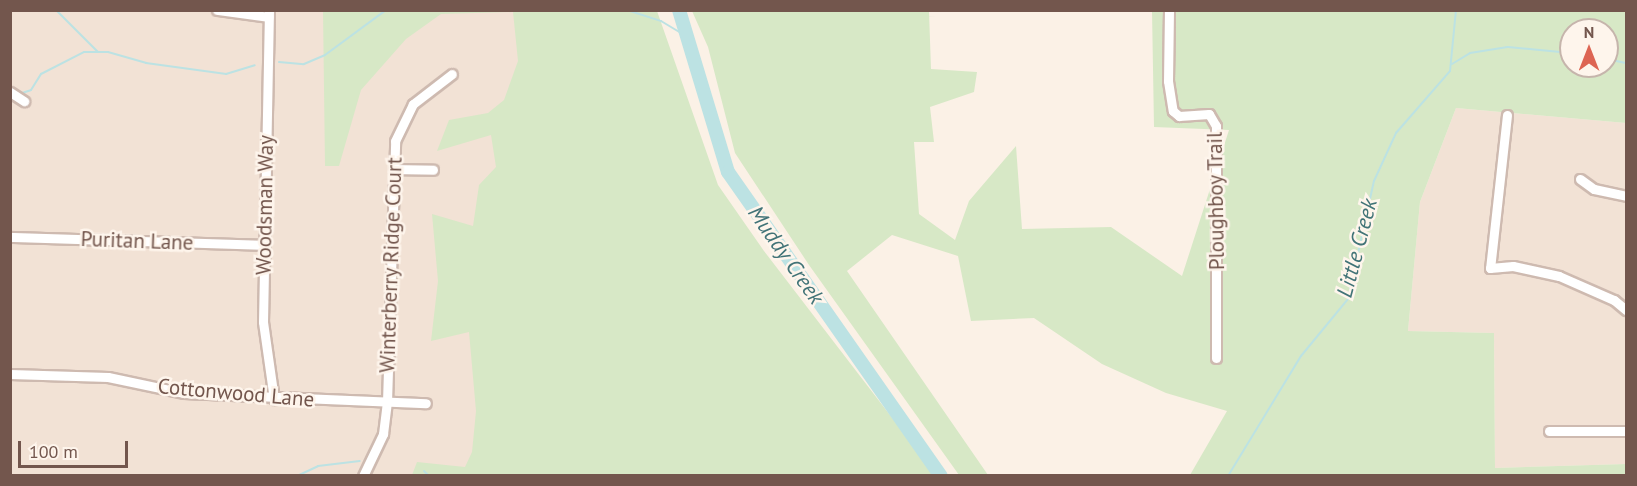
<!DOCTYPE html>
<style>
body{margin:0}
#map{position:relative;width:1637px;height:486px;overflow:hidden;background:#fbf1e6;font-family:"PT Sans",sans-serif}
div>[style]{position:absolute}
[style*='--x']{left:calc(var(--x)*1px);top:calc(var(--y)*1px);width:calc(var(--w)*1px);rotate:calc(var(--a)*1deg)}
.residential>*{inset:0;background:#f2e2d5;transform-origin:0 0}
.green>*{inset:0;background:#d7e8c6}
.stream>*{height:2px;margin:-1px;padding:0 1px;transform-origin:1px;border-radius:1px;background:#bce2e3}
.river>*{height:14px;margin:-7px;padding:0 7px;transform-origin:7px;border-radius:7px;background:#bce2e3}
.roads{filter:drop-shadow(2px 0 #cebab0) drop-shadow(-2px 0 #cebab0) drop-shadow(0 2px #cebab0) drop-shadow(0 -2px #cebab0)}
.minor>*{height:9px;margin:-4.5px;padding:0 4.5px;transform-origin:4.5px;border-radius:4.5px;background:#fff}
span{translate:-50% -50%;white-space:nowrap;text-align:center;line-height:1.15;-webkit-text-stroke:5px #fef5ec;paint-order:stroke}
.street-label{font-size:21px;color:#73564d}
.water-label{font-size:22px;color:#417377;font-style:italic}
.frame{position:absolute;inset:0;border:12px solid #73564d;pointer-events:none}
.north{position:absolute;left:1559px;top:18px;width:60px;height:60px;box-sizing:border-box;background:#fef5ec;border:2px solid #c6b5ac;border-radius:50%;rotate:0deg;font-size:16px;font-weight:700;line-height:24px;text-align:center;color:#73564d}
.north::after{content:'';display:block;margin:auto;width:21px;height:27px;background:#dd6553;clip-path:polygon(50% 0,100% 100%,50% 72%,0 100%)}
.scale{position:absolute;left:18px;top:441px;width:110px;height:27px;box-sizing:border-box;border:3px solid #73564d;border-top:0;padding-left:8px;font-size:18px;line-height:21px;white-space:nowrap;color:#73564d;-webkit-text-stroke:4px #fef5ec;paint-order:stroke}
</style>
<div id="map">
<div class="residential">
<div style="left:10px;top:11px;width:516px;height:464px"></div>
<div style="clip-path:polygon(1456px 108px,1626px 123px,1626px 464px,1495px 468px,1494px 333px,1408px 331px,1420px 202px)"></div>
</div>
<div class="green">
<div style="clip-path:polygon(323px 11px,657px 11px,718px 185px,764px 251px,936px 475px,412px 475px,417px 462px,465px 467px,472px 452px,476px 411px,469px 332px,431px 341px,438px 281px,432px 214px,473px 226px,479px 185px,496px 167px,491px 135px,437px 151px,449px 120px,488px 113px,504px 100px,518px 61px,513px 12px,441px 14px,406px 39px,361px 90px,339px 166px,325px 166px)"></div>
<div style="clip-path:polygon(evenodd,692px 11px,929px 11px,931px 69px,977px 72px,974px 92px,930px 107px,934px 142px,914px 142px,919px 214px,955px 240px,969px 201px,1016px 146px,1022px 229px,1111px 227px,1182px 276px,1229px 130px,1154px 127px,1152px 11px,1626px 11px,1626px 123px,1456px 108px,1420px 202px,1408px 331px,1494px 333px,1495px 468px,1626px 464px,1626px 475px,1190px 475px,1227px 411px,1166px 393px,1102px 364px,1034px 318px,971px 321px,958px 256px,892px 235px,847px 271px,988px 475px,959px 475px,809px 265px,735px 153px,708px 47px,692px 11px,1571px 30px,1607px 30px,1607px 66px,1571px 66px,1571px 30px)"></div>
</div>
<div class="stream">
<div style="--x:56;--y:10;--w:59;--a:45"></div>
<div style="--x:627;--y:10;--w:36;--a:18"></div>
<div style="--x:661;--y:21;--w:33;--a:31"></div>
<div style="--x:1607;--y:59;--w:19;--a:12"></div>
<div style="--x:279;--y:62;--w:25;--a:5"></div>
<div style="--x:304;--y:64;--w:23;--a:-23"></div>
<div style="--x:325;--y:55;--w:76;--a:-36.4"></div>
<div style="--x:1452;--y:64;--w:21;--a:-31"></div>
<div style="--x:1470;--y:53;--w:38;--a:-9"></div>
<div style="--x:1508;--y:47;--w:63;--a:5.4"></div>
<div style="--x:22;--y:93;--w:9;--a:-18"></div>
<div style="--x:31;--y:90;--w:19;--a:-58"></div>
<div style="--x:41;--y:74;--w:48;--a:-27.1"></div>
<div style="--x:84;--y:52;--w:24;--a:0"></div>
<div style="--x:108;--y:52;--w:40;--a:16"></div>
<div style="--x:146;--y:63;--w:81;--a:7.8"></div>
<div style="--x:226;--y:74;--w:30;--a:-17"></div>
<div style="--x:424;--y:471;--w:7;--a:45"></div>
<div style="--x:297;--y:476;--w:23;--a:-25"></div>
<div style="--x:318;--y:466;--w:42;--a:-6.8"></div>
<div style="--x:1228;--y:476;--w:140;--a:-58.7"></div>
<div style="--x:1301;--y:356;--w:74;--a:-50.5"></div>
<div style="--x:1348;--y:299;--w:121;--a:-77.6"></div>
<div style="--x:1374;--y:181;--w:53;--a:-65.4"></div>
<div style="--x:1396;--y:133;--w:82;--a:-48.9"></div>
<div style="--x:1450;--y:71;--w:61;--a:-84.4"></div>
</div>
<div class="river">
<div style="--x:679;--y:10;--w:169;--a:73.2"></div>
<div style="--x:728;--y:172;--w:371;--a:55"></div>
</div>
<div class="roads">
<div class="minor">
<div style="--x:217;--y:10;--w:52;--a:7.7"></div>
<div style="--x:269;--y:10;--w:312;--a:91.1"></div>
<div style="--x:263;--y:322;--w:78;--a:81.9"></div>
<div style="--x:1169;--y:10;--w:71;--a:90.8"></div>
<div style="--x:1168;--y:81;--w:30;--a:81"></div>
<div style="--x:1173;--y:111;--w:8;--a:40"></div>
<div style="--x:1179;--y:116;--w:30;--a:-4"></div>
<div style="--x:1209;--y:114;--w:14;--a:60"></div>
<div style="--x:1216;--y:126;--w:232;--a:90"></div>
<div style="--x:10;--y:92;--w:17;--a:33"></div>
<div style="--x:1507;--y:115;--w:154;--a:96.3"></div>
<div style="--x:1490;--y:268;--w:23;--a:-5"></div>
<div style="--x:1513;--y:266;--w:47;--a:12.3"></div>
<div style="--x:1559;--y:276;--w:60;--a:23.6"></div>
<div style="--x:1614;--y:300;--w:16;--a:40"></div>
<div style="--x:394;--y:169;--w:39;--a:1"></div>
<div style="--x:1580;--y:179;--w:17;--a:36"></div>
<div style="--x:1594;--y:189;--w:33;--a:12"></div>
<div style="--x:10;--y:237;--w:254;--a:1.8"></div>
<div style="--x:10;--y:374;--w:98;--a:1.8"></div>
<div style="--x:108;--y:377;--w:78;--a:11.9"></div>
<div style="--x:184;--y:393;--w:242;--a:2.4"></div>
<div style="--x:1549;--y:431;--w:77;--a:0"></div>
<div style="--x:363;--y:476;--w:47;--a:-64.5"></div>
<div style="--x:383;--y:434;--w:32;--a:-83"></div>
<div style="--x:387;--y:402;--w:261;--a:-88.2"></div>
<div style="--x:395;--y:141;--w:41;--a:-64.1"></div>
<div style="--x:413;--y:104;--w:49;--a:-37.6"></div>
</div>
</div>
<div class="street-label">
<span style="left:1216px;top:201px;rotate:-91deg">Ploughboy Trail</span>
<span style="left:265px;top:205px;rotate:-89deg">Woodsman Way</span>
<span style="left:137px;top:241px;rotate:2deg">Puritan Lane</span>
<span style="left:391px;top:265px;rotate:-88deg">Winterberry Ridge Court</span>
<span style="left:236px;top:393px;rotate:5deg">Cottonwood Lane</span>
</div>
<div class="water-label">
<span style="left:1357px;top:248px;rotate:-75deg">Little Creek</span>
<span style="left:786px;top:255px;rotate:55deg">Muddy Creek</span>
</div>
<div class="frame"></div>
<div class="north">N</div>
<div class="scale">100 m</div>
</div>
